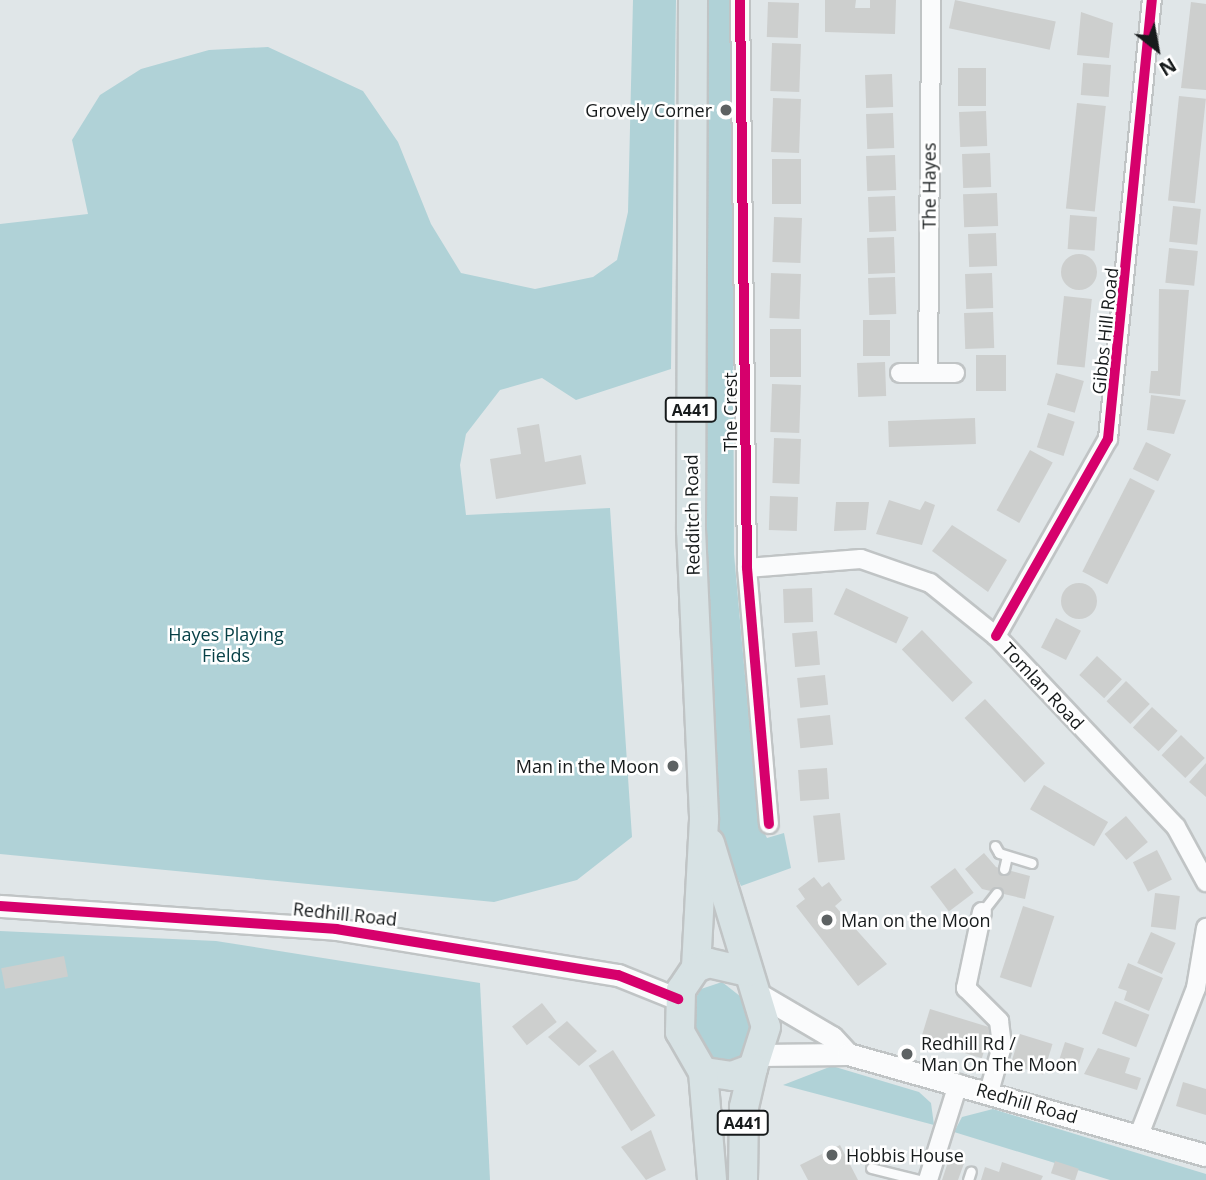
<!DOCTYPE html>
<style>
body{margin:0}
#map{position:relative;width:1206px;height:1180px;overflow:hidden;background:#e0e6e8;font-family:"Open Sans",sans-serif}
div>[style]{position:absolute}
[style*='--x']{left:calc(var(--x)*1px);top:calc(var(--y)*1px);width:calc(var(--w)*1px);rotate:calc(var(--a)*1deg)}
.green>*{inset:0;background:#b0d2d7}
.building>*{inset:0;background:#cdcfce;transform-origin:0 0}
.round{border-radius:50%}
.roads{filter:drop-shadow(2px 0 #c0c4c5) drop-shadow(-2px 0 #c0c4c5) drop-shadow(0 2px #c0c4c5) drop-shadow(0 -2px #c0c4c5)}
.service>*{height:9px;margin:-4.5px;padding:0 4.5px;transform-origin:4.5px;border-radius:4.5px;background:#fafbfc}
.minor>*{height:18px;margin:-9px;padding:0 9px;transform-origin:9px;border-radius:9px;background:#fafbfc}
.tertiary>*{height:21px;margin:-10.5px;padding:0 10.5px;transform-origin:10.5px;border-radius:10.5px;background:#fafbfc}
.trunk>*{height:28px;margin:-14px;padding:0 14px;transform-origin:14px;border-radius:14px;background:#d7e2e4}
.cycleway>*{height:10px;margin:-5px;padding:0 5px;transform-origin:5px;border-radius:5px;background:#d6006c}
.dots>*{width:19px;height:19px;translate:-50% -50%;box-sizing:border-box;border:4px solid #fff;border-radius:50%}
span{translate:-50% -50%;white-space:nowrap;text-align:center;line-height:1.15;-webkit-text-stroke:5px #fff;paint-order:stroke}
.shield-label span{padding:2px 5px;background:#fff;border:2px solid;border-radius:5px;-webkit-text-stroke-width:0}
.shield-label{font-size:16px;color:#171b1c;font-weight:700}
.poi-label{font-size:18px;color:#171b1c}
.right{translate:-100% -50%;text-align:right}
.left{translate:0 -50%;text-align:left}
.street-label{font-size:18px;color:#171b1c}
.park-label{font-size:18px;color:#084147}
.north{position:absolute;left:1122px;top:14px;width:70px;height:70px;-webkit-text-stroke:5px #fff;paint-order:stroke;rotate:149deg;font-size:19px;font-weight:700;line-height:28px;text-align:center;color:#171b1c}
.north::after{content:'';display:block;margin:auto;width:24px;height:32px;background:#171b1c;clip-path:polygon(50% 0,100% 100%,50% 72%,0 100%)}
</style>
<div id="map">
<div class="green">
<div style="clip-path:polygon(633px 0,676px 0,671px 369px,576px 400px,542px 378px,500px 390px,466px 434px,460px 465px,466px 515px,610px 508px,632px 837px,577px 880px,494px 902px,0 854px,0 224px,88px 214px,72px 140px,100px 95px,141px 69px,209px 50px,268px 47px,363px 91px,398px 142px,431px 224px,461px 273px,535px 289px,593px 277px,617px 260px,628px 212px)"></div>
<div style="clip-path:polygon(701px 0,732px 0,734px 554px,758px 820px,767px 838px,784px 833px,791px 868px,741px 886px,715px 827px,700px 536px)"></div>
<div style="clip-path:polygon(0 931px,216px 941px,480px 983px,490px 1180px,0 1180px)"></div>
<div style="clip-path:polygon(722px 982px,745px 1000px,750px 1024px,748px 1047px,734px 1065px,705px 1056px,691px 1027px,691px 1006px,701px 989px)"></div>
<div style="clip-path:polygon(832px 1066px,919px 1092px,931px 1103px,934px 1125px,783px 1085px)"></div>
<div style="clip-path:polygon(993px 1109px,1206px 1174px,1206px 1180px,1110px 1180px,954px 1132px,962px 1117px)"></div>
</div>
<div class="building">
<div style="clip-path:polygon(825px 0,856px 0,855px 8px,870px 8px,870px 0,896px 0,895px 34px,825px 32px)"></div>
<div style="left:955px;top:0;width:103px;height:29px;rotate:12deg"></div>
<div style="left:768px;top:2px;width:31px;height:35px;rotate:2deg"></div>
<div style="clip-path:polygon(1191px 2px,1206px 4px,1206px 90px,1181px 88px)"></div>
<div style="clip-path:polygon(1081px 12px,1113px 23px,1109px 58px,1077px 55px)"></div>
<div style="left:772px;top:43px;width:29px;height:48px;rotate:2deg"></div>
<div style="left:1083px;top:63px;width:28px;height:32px;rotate:4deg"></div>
<div style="left:958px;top:68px;width:28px;height:38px"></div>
<div style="left:892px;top:74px;width:33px;height:27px;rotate:88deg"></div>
<div style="left:1179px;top:96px;width:27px;height:105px;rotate:6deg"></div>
<div style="left:773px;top:98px;width:28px;height:54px;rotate:2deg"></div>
<div style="left:1077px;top:103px;width:29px;height:106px;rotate:6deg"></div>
<div style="left:986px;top:111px;width:35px;height:27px;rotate:88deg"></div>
<div style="left:893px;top:113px;width:35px;height:27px;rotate:88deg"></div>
<div style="left:990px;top:153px;width:34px;height:28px;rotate:88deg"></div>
<div style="left:895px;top:155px;width:35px;height:29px;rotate:88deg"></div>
<div style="left:772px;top:159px;width:29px;height:45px"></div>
<div style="left:997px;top:193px;width:33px;height:34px;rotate:88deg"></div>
<div style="left:895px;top:196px;width:35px;height:27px;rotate:88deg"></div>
<div style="left:1173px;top:206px;width:28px;height:36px;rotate:6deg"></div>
<div style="left:1070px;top:215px;width:27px;height:34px;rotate:4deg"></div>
<div style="left:774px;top:217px;width:28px;height:45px;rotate:2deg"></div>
<div style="left:996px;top:233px;width:33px;height:28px;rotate:88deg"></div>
<div style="left:894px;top:237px;width:36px;height:27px;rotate:88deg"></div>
<div style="left:1169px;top:248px;width:29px;height:35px;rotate:6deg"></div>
<div class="round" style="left:1061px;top:254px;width:36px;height:36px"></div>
<div style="left:771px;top:273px;width:30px;height:45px;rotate:2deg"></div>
<div style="left:992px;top:273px;width:35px;height:27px;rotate:88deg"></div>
<div style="left:895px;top:277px;width:37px;height:27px;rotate:88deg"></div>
<div style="clip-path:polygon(1159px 289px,1189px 290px,1180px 396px,1149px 393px,1151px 371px,1158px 371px)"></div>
<div style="left:1064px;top:296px;width:28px;height:69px;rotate:6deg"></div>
<div style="left:993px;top:312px;width:36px;height:29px;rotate:88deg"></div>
<div style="left:863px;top:320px;width:27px;height:36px"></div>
<div style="left:770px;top:329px;width:31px;height:48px"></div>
<div style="left:976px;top:355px;width:30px;height:36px"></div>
<div style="left:885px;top:362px;width:34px;height:28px;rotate:88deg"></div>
<div style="left:1056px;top:373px;width:29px;height:33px;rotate:16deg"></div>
<div style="left:772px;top:384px;width:29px;height:48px;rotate:2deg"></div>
<div style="clip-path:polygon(1151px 395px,1186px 400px,1174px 434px,1147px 430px)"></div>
<div style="left:1048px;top:413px;width:28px;height:36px;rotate:18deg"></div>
<div style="left:975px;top:418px;width:26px;height:87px;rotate:88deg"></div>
<div style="clip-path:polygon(539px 424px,545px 462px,581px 455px,586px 484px,496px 499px,490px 459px,521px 454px,517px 428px)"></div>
<div style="left:774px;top:438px;width:27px;height:45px;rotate:2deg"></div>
<div style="left:1146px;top:442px;width:28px;height:30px;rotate:26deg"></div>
<div style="left:1030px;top:450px;width:26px;height:69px;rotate:29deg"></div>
<div style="left:1130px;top:478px;width:28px;height:105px;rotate:27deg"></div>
<div style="left:770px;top:496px;width:28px;height:34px;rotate:2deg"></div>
<div style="clip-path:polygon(889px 500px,920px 510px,925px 501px,935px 505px,922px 545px,876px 534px)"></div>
<div style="clip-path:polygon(836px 502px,869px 502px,866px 530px,834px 531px)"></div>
<div style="clip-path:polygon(952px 525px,1007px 560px,988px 592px,932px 551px)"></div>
<div class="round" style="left:1061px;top:583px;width:36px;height:36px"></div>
<div style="left:812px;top:588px;width:34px;height:29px;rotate:88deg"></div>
<div style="left:846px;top:588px;width:69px;height:29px;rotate:25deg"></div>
<div style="left:1056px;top:618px;width:28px;height:33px;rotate:27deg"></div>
<div style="left:922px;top:630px;width:73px;height:28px;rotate:46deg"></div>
<div style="left:817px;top:631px;width:34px;height:25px;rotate:85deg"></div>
<div style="left:1097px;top:656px;width:34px;height:26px;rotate:43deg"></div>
<div style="left:825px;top:675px;width:30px;height:28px;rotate:84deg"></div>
<div style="left:1126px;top:681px;width:33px;height:28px;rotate:44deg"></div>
<div style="left:985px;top:699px;width:88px;height:28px;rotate:47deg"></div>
<div style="left:1152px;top:707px;width:35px;height:28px;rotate:43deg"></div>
<div style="left:830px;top:715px;width:30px;height:33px;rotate:84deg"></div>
<div style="left:1181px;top:735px;width:33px;height:28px;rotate:44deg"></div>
<div style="clip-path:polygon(1206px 763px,1206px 797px,1189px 782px)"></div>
<div style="left:827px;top:768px;width:31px;height:29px;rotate:86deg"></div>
<div style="left:1044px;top:785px;width:74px;height:28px;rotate:30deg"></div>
<div style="left:840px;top:813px;width:47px;height:27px;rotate:84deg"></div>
<div style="left:1126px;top:816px;width:34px;height:28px;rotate:50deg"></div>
<div style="left:1157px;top:850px;width:33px;height:27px;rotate:63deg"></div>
<div style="clip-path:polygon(984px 853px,996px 867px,1030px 876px,1025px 899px,982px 889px,965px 869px)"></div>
<div style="left:955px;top:868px;width:31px;height:31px;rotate:53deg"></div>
<div style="clip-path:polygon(814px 877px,822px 887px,829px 882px,842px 900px,835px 906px,887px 964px,858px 986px,796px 906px,805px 899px,798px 889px)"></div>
<div style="left:1155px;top:893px;width:25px;height:34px;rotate:7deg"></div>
<div style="left:1023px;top:906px;width:33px;height:75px;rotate:18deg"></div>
<div style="left:1151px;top:932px;width:27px;height:34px;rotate:24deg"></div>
<div style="left:64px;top:956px;width:21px;height:64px;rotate:79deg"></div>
<div style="clip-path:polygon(1128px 963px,1163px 978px,1149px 1011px,1124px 1000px,1127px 991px,1118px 988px)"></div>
<div style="left:1115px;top:1001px;width:37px;height:35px;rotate:22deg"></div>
<div style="left:542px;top:1003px;width:24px;height:38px;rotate:52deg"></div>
<div style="left:930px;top:1009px;width:64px;height:32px;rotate:17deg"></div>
<div style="clip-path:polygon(567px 1021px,597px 1051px,579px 1066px,548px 1037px)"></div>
<div style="left:1020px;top:1034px;width:34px;height:32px;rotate:17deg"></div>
<div style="left:1065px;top:1042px;width:20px;height:24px;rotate:18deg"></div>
<div style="clip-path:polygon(1098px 1048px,1130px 1058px,1125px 1073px,1141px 1078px,1137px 1090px,1084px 1074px)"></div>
<div style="left:613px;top:1050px;width:78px;height:29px;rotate:57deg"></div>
<div style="clip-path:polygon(1183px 1082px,1206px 1089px,1206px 1115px,1176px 1106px)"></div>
<div style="clip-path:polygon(651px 1130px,666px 1170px,646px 1180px,621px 1147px)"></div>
<div style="clip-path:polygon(840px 1145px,858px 1180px,808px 1180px,800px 1165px)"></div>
<div style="clip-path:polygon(951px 1153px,966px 1158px,958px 1180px,942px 1180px)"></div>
<div style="left:1055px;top:1161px;width:25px;height:13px;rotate:18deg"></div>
<div style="clip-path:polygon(1002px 1162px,1043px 1176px,1041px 1180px,981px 1180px,985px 1167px,999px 1172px)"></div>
</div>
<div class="roads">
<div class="service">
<div style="--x:995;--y:846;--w:8;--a:60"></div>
<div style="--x:999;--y:853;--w:34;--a:17"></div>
<div style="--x:1004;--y:869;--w:13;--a:-77"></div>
<div style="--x:982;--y:912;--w:24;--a:-52"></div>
<div style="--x:871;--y:1168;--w:49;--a:14"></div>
<div style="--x:968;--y:1180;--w:9;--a:-72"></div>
</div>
<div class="minor">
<div style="--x:740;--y:0;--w:568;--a:89.29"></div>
<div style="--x:747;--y:568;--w:257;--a:85.1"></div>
<div style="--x:928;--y:372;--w:372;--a:-89.5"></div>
<div style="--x:900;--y:373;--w:55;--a:0"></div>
<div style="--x:747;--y:568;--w:114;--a:-4.5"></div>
<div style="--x:861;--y:559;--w:73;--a:19.2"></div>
<div style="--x:930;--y:583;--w:85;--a:38.8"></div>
<div style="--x:996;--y:636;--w:262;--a:46.7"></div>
<div style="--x:1176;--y:827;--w:63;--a:61.4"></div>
<div style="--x:996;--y:636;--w:227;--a:-60.4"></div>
<div style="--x:1108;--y:439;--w:441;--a:-84.3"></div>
<div style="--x:982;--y:912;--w:78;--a:101.9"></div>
<div style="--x:966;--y:988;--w:47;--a:45"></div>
<div style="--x:999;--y:1021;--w:25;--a:83"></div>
<div style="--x:1002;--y:1046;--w:48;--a:105.8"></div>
<div style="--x:1139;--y:1135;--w:158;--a:-68.8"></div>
<div style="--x:1196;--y:988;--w:61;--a:-80.5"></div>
<div style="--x:928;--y:1180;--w:101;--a:-72.6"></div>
</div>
<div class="tertiary">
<div style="--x:0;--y:906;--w:337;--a:3.9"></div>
<div style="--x:336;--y:929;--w:286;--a:9.3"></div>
<div style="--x:618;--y:975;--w:65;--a:21.8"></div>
<div style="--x:762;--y:996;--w:81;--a:30.4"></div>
<div style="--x:832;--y:1037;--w:23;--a:47"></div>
<div style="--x:760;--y:1055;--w:88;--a:-0.7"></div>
<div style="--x:848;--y:1054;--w:372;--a:15.8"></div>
</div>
<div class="trunk">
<div style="--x:693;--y:0;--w:530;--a:90.22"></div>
<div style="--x:691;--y:530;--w:290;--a:87.4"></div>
<div style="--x:704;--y:820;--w:148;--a:93.1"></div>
<div style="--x:710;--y:843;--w:192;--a:73.1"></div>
<div style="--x:766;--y:1027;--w:43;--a:107.6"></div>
<div style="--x:753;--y:1068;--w:22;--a:159"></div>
<div style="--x:732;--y:1076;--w:29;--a:-172"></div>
<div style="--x:703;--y:1072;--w:46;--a:-119.9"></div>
<div style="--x:680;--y:1032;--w:42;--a:-88.6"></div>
<div style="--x:681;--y:990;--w:27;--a:-56"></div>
<div style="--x:696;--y:968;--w:14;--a:-21"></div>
<div style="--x:709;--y:963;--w:40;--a:13"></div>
<div style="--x:703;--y:1072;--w:108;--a:85.2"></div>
<div style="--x:743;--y:1180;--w:73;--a:-89.2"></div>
<div style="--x:744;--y:1107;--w:40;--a:-77"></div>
</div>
</div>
<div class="cycleway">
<div style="--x:740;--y:0;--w:568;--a:89.29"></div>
<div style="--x:747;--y:568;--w:257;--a:85.1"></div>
<div style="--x:996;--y:636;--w:227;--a:-60.4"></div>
<div style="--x:1108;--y:439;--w:441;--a:-84.3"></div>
<div style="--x:0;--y:906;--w:337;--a:3.9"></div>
<div style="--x:336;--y:929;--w:286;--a:9.3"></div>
<div style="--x:618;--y:975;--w:65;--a:21.8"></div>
</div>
<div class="dots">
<div style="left:726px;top:110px;background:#5d6263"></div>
<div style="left:673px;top:766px;background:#5d6263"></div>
<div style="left:827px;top:920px;background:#5d6263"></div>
<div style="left:907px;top:1054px;background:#5d6263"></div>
<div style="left:832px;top:1155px;background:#5d6263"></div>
</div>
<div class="shield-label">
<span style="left:691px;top:410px">A441</span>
<span style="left:743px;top:1123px">A441</span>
</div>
<div class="poi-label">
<span class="right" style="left:712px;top:110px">Grovely Corner</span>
<span class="right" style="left:659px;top:766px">Man in the Moon</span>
<span class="left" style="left:841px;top:920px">Man on the Moon</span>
<span class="left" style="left:921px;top:1054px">Redhill Rd /<br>Man On The Moon</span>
<span class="left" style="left:846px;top:1155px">Hobbis House</span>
</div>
<div class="street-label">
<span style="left:929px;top:186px;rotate:-90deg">The Hayes</span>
<span style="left:1105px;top:331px;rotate:-84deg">Gibbs Hill Road</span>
<span style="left:730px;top:412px;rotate:-90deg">The Crest</span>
<span style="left:692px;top:515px;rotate:-91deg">Redditch Road</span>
<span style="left:1043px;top:686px;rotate:47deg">Tomlan Road</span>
<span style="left:345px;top:914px;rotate:6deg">Redhill Road</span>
<span style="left:1027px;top:1103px;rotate:16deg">Redhill Road</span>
</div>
<div class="park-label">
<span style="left:226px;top:645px">Hayes Playing<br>Fields</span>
</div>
<div class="north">N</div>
</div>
